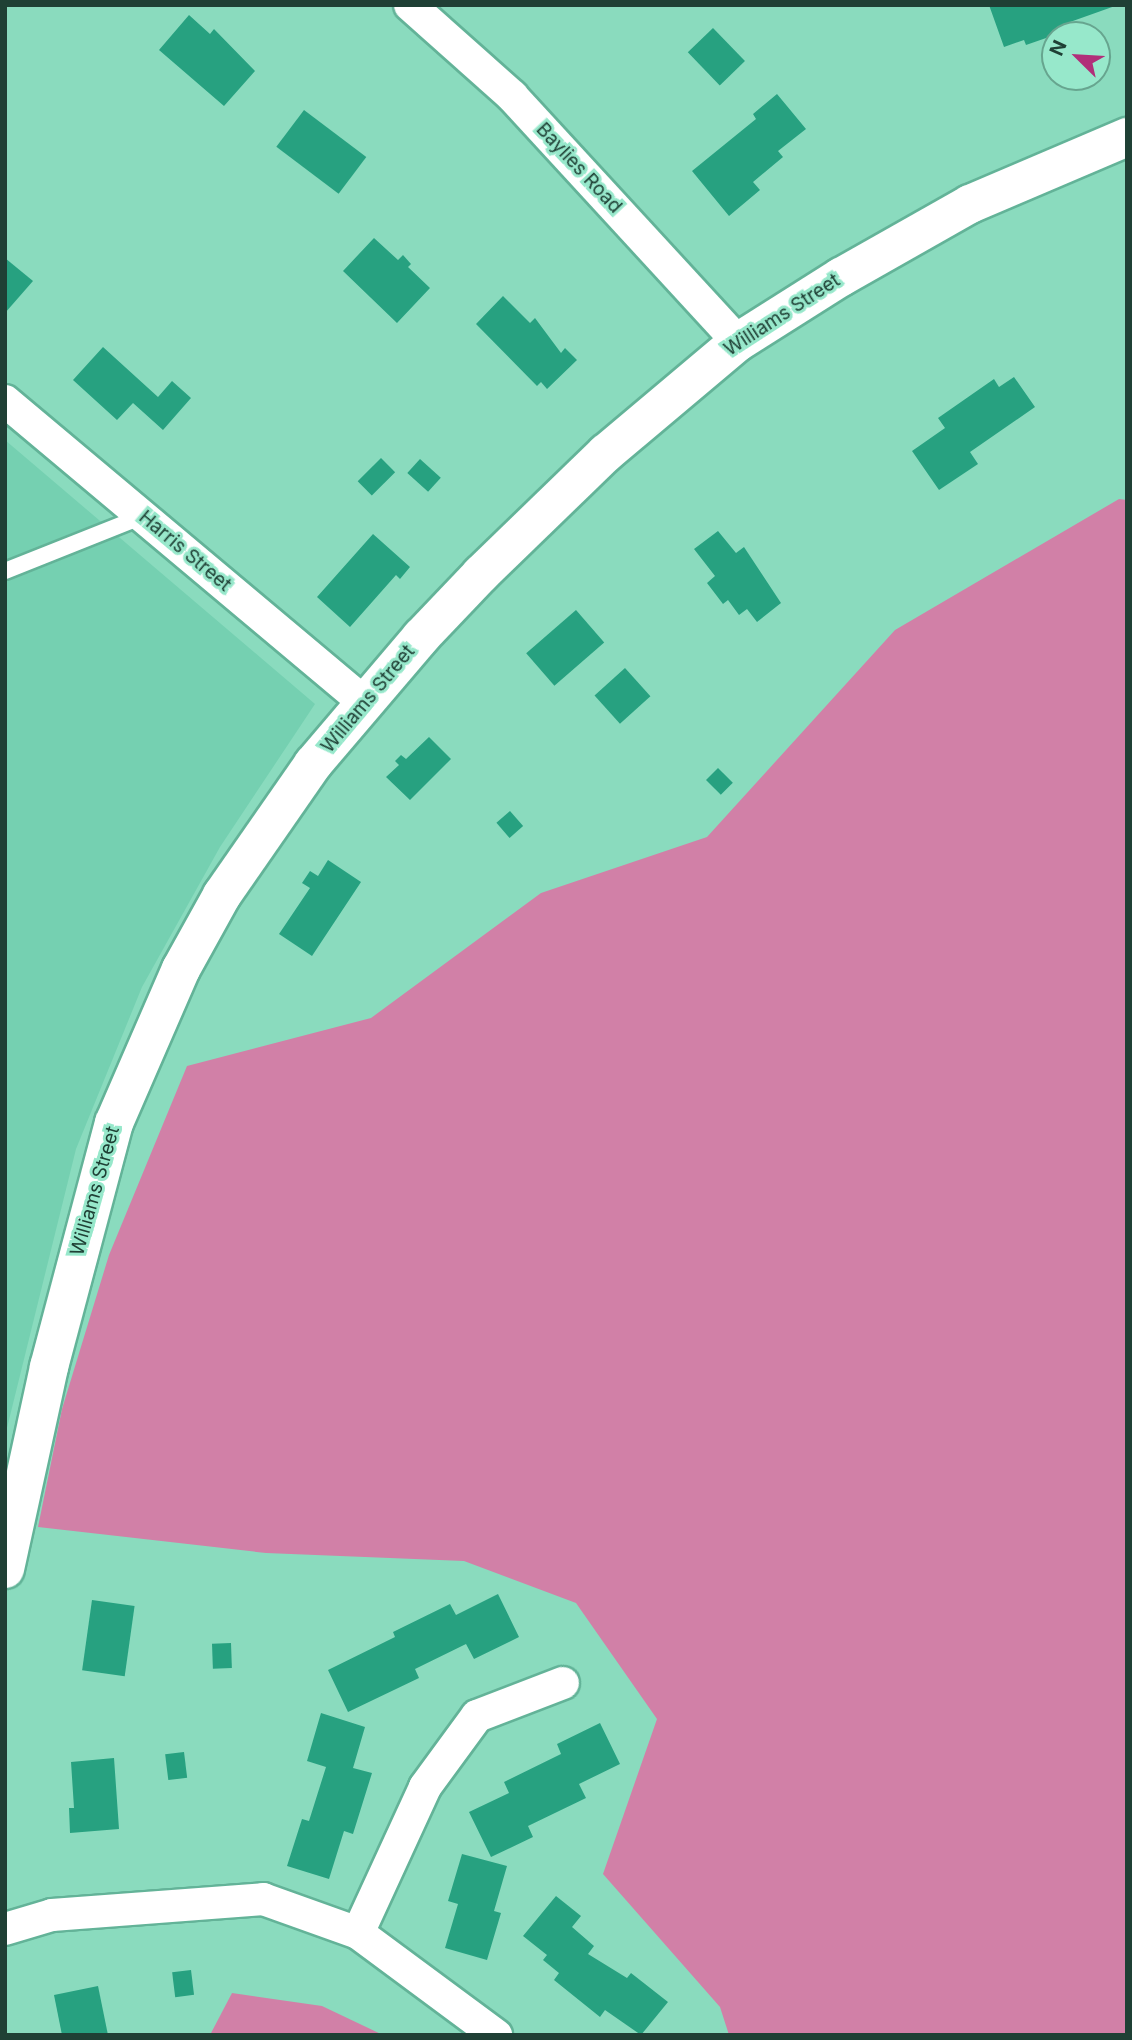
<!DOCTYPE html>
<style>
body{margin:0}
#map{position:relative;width:1132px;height:2040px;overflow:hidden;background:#8adbbe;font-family:Inter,sans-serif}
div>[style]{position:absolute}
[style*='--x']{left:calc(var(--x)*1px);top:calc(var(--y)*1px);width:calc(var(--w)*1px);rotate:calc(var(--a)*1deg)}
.built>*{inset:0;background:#75d0b1}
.green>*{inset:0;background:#d180a7}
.building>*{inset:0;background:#27a180;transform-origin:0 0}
.roads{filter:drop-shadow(2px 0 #63b398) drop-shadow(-2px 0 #63b398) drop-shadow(0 2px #63b398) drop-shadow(0 -2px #63b398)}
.service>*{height:16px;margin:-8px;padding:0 8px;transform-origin:8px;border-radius:8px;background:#fff}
.minor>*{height:32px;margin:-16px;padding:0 16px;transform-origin:16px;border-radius:16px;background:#fff}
.tertiary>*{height:38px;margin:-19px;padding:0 19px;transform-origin:19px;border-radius:19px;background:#fff}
span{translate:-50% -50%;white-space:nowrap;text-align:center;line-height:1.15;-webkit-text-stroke:6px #97e8cb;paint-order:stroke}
.street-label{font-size:19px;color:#1f4035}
.frame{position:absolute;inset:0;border:7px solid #1f4035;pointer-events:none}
.north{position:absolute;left:1041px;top:21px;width:70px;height:70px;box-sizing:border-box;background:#97e8cb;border:2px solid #67a58f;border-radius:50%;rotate:294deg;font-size:19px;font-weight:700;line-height:28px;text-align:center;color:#1f4035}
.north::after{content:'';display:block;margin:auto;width:24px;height:32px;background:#b12f79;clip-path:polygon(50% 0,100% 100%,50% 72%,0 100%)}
</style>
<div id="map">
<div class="built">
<div style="clip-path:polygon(5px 440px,315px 704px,220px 847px,142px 987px,76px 1149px,5px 1436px)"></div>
</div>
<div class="green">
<div style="clip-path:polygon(1119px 499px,1127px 500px,1127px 2035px,729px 2035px,720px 2007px,603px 1874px,657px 1719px,576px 1603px,464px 1561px,266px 1553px,38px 1527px,62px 1409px,109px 1255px,187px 1066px,371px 1018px,541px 893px,707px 837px,895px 630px)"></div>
<div style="clip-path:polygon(232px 1993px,322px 2006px,383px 2035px,210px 2035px)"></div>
</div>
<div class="building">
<div style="clip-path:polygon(989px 5px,1115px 5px,1115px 6px,1070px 22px,1072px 29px,1026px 45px,1024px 40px,1004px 47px)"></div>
<div style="clip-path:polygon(189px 15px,210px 34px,214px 29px,255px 71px,224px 106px,159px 50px)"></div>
<div style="left:713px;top:28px;width:46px;height:35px;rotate:46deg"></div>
<div style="clip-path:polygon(777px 94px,806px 129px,778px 151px,783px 157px,753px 182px,760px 190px,729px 216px,692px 171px,756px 119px,753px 114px)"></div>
<div style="left:304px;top:110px;width:78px;height:46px;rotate:37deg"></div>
<div style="clip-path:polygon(374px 238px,398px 260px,403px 255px,411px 264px,408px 267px,430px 288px,397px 323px,343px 271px)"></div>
<div style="clip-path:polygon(5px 258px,33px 281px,5px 313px)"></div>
<div style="clip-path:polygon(503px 296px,530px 323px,535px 318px,561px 353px,565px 348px,577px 360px,547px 389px,541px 382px,537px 386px,476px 324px)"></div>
<div style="clip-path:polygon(103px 347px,158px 397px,172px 381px,191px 398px,163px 430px,133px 403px,117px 420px,73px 380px)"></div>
<div style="clip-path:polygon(1014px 377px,1035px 407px,970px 452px,978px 464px,939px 490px,912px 451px,945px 428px,938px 418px,994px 379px,999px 387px)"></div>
<div style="left:381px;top:458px;width:20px;height:33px;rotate:45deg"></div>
<div style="left:420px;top:459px;width:28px;height:19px;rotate:42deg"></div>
<div style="clip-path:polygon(718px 531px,736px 553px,744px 547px,781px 603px,757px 622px,747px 609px,739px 615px,728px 600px,723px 604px,707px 583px,715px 576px,694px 549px)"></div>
<div style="clip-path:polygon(373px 534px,410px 567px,400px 579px,396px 575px,350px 627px,317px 597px)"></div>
<div style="left:576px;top:610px;width:43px;height:66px;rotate:49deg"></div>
<div style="left:625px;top:668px;width:38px;height:41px;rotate:48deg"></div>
<div style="clip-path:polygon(429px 737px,451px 759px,410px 800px,386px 777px,399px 765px,395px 761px,401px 755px,406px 759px)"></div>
<div style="left:718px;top:768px;width:21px;height:17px;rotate:45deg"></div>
<div style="left:510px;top:811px;width:20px;height:18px;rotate:49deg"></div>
<div style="clip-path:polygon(328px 860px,361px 882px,312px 956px,279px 934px,310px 888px,302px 883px,310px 871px,318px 876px)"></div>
<div style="clip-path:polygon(498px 1594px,519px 1637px,474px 1659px,466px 1644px,415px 1669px,419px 1678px,348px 1712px,328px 1670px,395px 1637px,393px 1632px,450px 1604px,456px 1615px)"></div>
<div style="left:92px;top:1600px;width:43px;height:71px;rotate:8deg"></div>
<div style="left:231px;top:1643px;width:25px;height:19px;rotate:88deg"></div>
<div style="clip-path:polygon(321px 1713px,365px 1727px,353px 1768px,372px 1773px,353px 1834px,344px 1831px,329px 1879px,287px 1866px,302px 1819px,309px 1821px,326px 1767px,307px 1761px)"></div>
<div style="clip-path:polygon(600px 1723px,620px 1764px,579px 1784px,586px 1798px,528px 1826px,533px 1837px,491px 1857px,469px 1812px,509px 1793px,504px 1782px,561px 1754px,557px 1744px)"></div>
<div style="left:184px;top:1752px;width:26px;height:19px;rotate:83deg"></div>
<div style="clip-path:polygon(114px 1758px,119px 1829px,70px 1833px,69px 1808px,74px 1808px,71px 1762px)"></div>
<div style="clip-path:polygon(462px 1854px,507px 1866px,494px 1911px,501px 1913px,487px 1960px,445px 1948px,458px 1904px,448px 1901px)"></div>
<div style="clip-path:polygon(556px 1896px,581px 1916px,572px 1927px,594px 1946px,588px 1954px,627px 1978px,631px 1973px,668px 2002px,641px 2035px,605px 2010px,600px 2017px,554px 1980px,559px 1973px,543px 1960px,547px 1955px,523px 1936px)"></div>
<div style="left:191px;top:1970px;width:25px;height:19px;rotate:83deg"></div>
<div style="clip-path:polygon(98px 1986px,108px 2035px,62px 2035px,54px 1995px)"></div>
</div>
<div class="roads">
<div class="service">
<div style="--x:5;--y:571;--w:149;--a:-21.7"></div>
</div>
<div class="minor">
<div style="--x:410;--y:5;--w:137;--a:41.7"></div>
<div style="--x:512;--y:96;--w:334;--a:47.4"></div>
<div style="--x:5;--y:401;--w:468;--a:40"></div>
<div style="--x:5;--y:1929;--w:49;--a:-16.6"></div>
<div style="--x:52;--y:1915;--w:212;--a:-4.3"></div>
<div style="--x:263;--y:1899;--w:101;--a:19.7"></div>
<div style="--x:358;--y:1933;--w:172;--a:36.5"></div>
<div style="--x:358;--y:1933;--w:161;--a:-65.3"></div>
<div style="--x:425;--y:1787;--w:88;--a:-53.8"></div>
<div style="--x:477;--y:1716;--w:92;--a:-21"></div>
</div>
<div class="tertiary">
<div style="--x:5;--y:1569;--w:207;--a:-77.7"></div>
<div style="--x:49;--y:1367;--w:253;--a:-75.1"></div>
<div style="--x:114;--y:1123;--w:168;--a:-66.5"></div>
<div style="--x:181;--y:969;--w:85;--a:-61"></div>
<div style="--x:222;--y:895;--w:160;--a:-55.2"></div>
<div style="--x:313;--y:764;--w:167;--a:-49.6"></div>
<div style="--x:421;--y:637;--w:87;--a:-46.4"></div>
<div style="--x:481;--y:574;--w:174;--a:-44.1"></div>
<div style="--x:606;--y:453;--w:172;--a:-40.1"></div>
<div style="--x:738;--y:342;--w:122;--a:-32.3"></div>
<div style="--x:841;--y:277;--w:148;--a:-29.5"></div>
<div style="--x:970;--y:204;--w:171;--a:-23.1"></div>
</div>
</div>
<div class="street-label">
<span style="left:579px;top:168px;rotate:47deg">Baylies Road</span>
<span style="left:782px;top:315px;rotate:-33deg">Williams Street</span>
<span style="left:185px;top:551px;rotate:40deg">Harris Street</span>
<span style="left:368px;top:699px;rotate:-50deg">Williams Street</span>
<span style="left:95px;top:1191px;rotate:-74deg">Williams Street</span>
</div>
<div class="frame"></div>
<div class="north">N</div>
</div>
